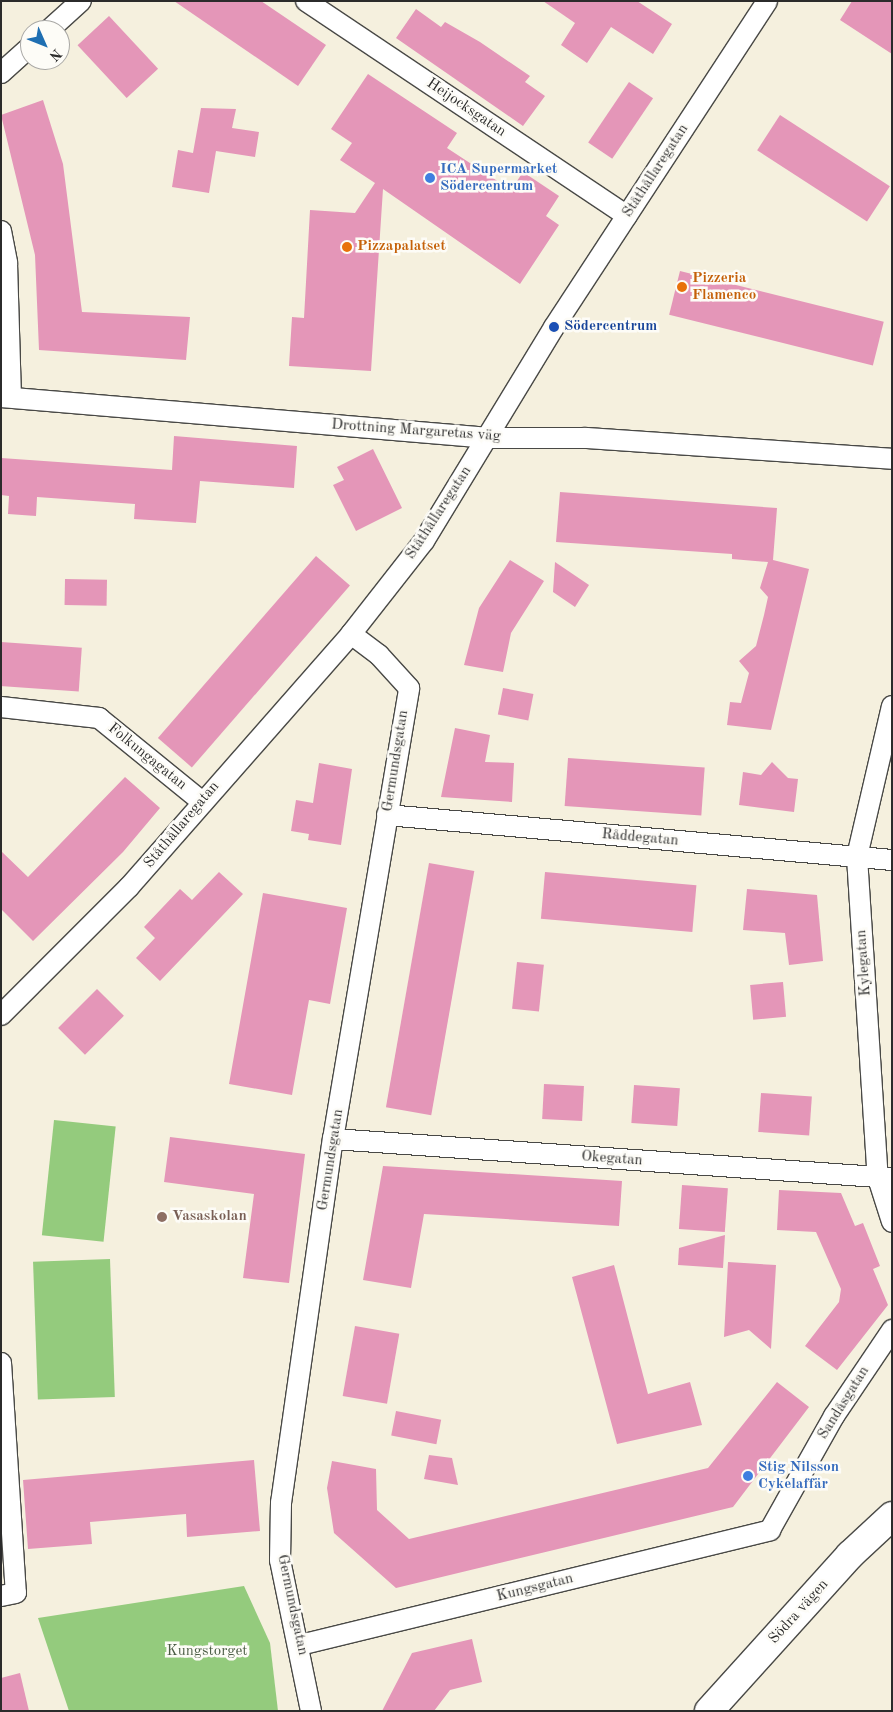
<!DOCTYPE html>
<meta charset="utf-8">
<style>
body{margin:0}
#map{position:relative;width:893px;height:1712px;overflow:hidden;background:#f5f0de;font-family:"Old Standard TT",serif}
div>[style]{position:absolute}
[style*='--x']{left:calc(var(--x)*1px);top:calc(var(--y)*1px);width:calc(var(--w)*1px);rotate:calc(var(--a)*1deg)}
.green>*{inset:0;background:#94cb7d;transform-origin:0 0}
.building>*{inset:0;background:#e496b8;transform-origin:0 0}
.roads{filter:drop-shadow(1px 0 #494946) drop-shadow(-1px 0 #494946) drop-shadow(0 1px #494946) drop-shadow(0 -1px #494946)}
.street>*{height:20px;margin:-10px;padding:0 10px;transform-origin:10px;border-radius:10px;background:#fff}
.secondary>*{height:28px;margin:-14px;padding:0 14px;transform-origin:14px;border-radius:14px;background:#fff}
.dots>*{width:14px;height:14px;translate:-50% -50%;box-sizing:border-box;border:2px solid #fdfcf7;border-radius:50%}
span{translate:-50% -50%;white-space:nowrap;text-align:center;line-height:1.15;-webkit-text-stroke:5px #fdfcf7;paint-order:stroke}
.street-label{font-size:15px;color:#2b2b2b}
.shop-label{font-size:15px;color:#366cbe;font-weight:700}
.left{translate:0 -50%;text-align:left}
.food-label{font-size:15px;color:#c56008;font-weight:700}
.transit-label{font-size:15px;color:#164399;font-weight:700}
.education-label{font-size:15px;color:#785e54;font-weight:700}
.park-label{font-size:15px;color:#4a5b44}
.frame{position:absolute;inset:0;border:2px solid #2b2b2b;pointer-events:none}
.north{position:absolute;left:20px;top:20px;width:50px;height:50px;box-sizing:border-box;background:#fdfcf7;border:1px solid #a9a8a5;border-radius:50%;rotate:134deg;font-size:14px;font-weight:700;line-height:20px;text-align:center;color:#2b2b2b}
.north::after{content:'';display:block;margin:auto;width:18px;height:22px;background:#1f6fb2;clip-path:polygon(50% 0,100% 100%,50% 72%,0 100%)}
</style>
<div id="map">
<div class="green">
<div style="left:54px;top:1120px;width:62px;height:116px;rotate:6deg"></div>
<div style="left:110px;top:1259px;width:138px;height:77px;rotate:88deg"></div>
<div style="clip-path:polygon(244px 1586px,270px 1643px,278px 1711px,69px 1711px,38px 1618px)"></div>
</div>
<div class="building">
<div style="clip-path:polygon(174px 1px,261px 1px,326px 45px,298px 86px)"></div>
<div style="clip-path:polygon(543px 1px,637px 1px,672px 24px,653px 54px,611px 27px,587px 63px,561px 45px,575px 23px)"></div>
<div style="clip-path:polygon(852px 1px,892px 1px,892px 54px,840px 20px)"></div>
<div style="clip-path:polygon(416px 9px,441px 27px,445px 22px,480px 42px,530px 76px,525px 82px,545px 96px,523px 126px,396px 38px)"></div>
<div style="left:109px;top:16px;width:72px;height:43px;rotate:47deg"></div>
<div style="clip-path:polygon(368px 74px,457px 133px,447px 148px,511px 190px,523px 172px,559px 196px,546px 216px,559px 225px,520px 284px,383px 189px,371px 371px,289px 366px,292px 317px,304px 318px,310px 210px,355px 213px,375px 183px,340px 160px,352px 143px,331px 129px)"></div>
<div style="left:629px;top:82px;width:29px;height:73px;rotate:34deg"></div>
<div style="clip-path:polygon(43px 100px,63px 164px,82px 312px,190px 317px,186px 360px,39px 350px,35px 255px,1px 115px)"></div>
<div style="clip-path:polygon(201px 108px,236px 109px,232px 128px,259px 132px,255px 157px,216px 151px,209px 193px,172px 187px,178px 150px,193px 153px)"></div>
<div style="left:780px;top:115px;width:131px;height:42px;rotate:33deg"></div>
<div style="left:680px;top:271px;width:210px;height:45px;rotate:14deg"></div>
<div style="clip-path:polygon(174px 436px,297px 446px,294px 488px,200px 481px,196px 523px,134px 519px,135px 504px,37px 497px,36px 516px,8px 514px,9px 496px,1px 495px,1px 458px,172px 470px)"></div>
<div style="clip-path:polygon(373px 449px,402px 508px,356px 531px,333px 485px,344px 480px,337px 467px)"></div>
<div style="clip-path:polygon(560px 492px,777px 508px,773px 560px,809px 569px,771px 730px,727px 725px,730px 702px,741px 703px,749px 673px,739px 661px,756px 646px,764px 615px,768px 597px,760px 588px,768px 562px,732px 559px,732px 554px,556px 542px)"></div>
<div style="left:316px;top:556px;width:45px;height:241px;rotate:41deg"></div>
<div style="clip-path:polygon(510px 560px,544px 581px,511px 633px,503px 672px,464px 665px,479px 608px)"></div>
<div style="clip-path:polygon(555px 562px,589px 585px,575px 607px,553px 592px)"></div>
<div style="left:65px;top:579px;width:42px;height:26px;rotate:1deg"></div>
<div style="left:1px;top:642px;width:81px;height:44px;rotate:4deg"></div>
<div style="left:503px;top:688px;width:31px;height:27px;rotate:11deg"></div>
<div style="clip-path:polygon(455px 728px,490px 735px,485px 762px,514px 763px,512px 802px,441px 797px)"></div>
<div style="left:568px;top:758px;width:137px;height:48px;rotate:4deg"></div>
<div style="clip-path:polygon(772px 762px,788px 778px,798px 779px,794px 812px,739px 805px,743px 772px,761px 775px)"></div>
<div style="clip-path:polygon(319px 763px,352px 769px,341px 845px,308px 840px,309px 834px,291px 831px,296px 800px,313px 803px)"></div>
<div style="clip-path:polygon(125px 777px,160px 808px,123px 852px,33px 941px,1px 909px,1px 851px,28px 877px)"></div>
<div style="left:429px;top:863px;width:46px;height:248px;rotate:10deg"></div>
<div style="clip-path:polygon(219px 872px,243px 894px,160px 981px,136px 958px,155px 938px,144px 927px,180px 889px,192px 900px)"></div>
<div style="left:545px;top:872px;width:152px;height:47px;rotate:5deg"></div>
<div style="clip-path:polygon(747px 889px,817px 895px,823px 961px,789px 965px,785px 933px,743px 930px)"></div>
<div style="clip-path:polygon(263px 893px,347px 908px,330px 1004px,309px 1000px,292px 1095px,229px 1084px)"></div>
<div style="left:517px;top:962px;width:27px;height:47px;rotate:6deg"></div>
<div style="left:783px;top:982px;width:35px;height:33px;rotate:85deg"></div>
<div style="left:97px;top:989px;width:38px;height:55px;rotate:45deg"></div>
<div style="left:544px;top:1084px;width:40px;height:35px;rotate:3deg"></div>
<div style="left:634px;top:1085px;width:46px;height:38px;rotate:4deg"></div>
<div style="left:761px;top:1093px;width:51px;height:39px;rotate:4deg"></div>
<div style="clip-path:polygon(170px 1137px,305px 1154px,289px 1283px,243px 1278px,254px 1194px,164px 1182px)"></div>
<div style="clip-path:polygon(383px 1166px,622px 1181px,619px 1226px,424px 1214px,411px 1288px,363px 1280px)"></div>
<div style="left:682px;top:1185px;width:46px;height:44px;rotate:4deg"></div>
<div style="clip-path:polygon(779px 1190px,841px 1193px,855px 1226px,863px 1223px,880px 1266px,873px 1269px,888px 1305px,837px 1370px,805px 1346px,839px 1302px,841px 1289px,816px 1232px,777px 1230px)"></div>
<div style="clip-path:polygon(725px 1235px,723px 1268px,678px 1265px,679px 1248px)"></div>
<div style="clip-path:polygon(728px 1262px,776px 1265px,771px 1349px,749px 1330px,724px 1337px)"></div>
<div style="clip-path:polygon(614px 1265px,648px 1394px,690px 1382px,702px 1425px,617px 1444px,572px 1277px)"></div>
<div style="left:355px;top:1326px;width:45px;height:71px;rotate:10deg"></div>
<div style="clip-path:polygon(777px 1382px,809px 1407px,733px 1507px,396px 1588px,334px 1533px,327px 1488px,332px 1461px,376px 1469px,377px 1510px,409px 1539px,708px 1468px)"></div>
<div style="left:396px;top:1411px;width:46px;height:25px;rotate:11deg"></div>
<div style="clip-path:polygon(429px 1455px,452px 1458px,458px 1485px,424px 1479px)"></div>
<div style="clip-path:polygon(254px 1460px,260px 1531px,187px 1537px,186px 1514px,90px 1522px,92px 1544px,28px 1549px,23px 1480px)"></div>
<div style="clip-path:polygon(472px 1639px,482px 1682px,450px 1690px,434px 1711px,382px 1711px,412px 1653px)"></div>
<div style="clip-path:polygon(20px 1673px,29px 1711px,1px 1711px,1px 1678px)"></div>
</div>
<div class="roads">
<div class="street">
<div style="--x:306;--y:1;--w:386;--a:33.8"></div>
<div style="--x:49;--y:30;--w:43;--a:-42.2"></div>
<div style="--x:1;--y:73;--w:39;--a:-42"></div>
<div style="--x:1;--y:231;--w:33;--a:79"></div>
<div style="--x:7;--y:263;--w:133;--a:88.3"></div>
<div style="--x:1;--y:397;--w:487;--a:4.8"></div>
<div style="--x:486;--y:438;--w:100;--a:0"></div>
<div style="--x:586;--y:438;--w:307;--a:3.9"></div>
<div style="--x:892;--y:706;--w:155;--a:103.1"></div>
<div style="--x:857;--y:857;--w:322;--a:86.3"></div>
<div style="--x:878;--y:1178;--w:46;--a:72.3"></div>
<div style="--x:1;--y:707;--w:99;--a:6.4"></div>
<div style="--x:99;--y:718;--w:132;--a:39.1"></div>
<div style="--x:387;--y:815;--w:507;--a:5.09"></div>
<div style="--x:1;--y:1015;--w:181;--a:-45"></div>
<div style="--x:129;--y:887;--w:337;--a:-48.7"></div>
<div style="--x:351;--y:634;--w:118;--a:-51.9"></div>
<div style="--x:424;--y:541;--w:250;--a:-58.7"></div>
<div style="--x:554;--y:327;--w:389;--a:-56.8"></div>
<div style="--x:333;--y:1139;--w:560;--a:3.99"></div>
<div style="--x:1;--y:1363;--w:230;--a:86.3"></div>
<div style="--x:16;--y:1593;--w:15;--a:169"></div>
<div style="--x:300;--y:1645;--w:484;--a:-13.7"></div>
<div style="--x:770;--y:1530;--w:131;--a:-60.7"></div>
<div style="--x:834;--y:1416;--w:104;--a:-56"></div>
<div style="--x:311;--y:1711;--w:154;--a:-101.6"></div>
<div style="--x:280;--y:1560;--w:57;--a:-89"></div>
<div style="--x:281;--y:1503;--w:368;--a:-81.9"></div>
<div style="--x:333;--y:1139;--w:457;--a:-80.4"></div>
<div style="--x:409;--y:688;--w:45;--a:-132.3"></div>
<div style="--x:379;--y:655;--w:35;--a:-143"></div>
</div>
<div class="secondary">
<div style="--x:709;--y:1711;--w:210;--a:-47.9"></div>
<div style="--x:850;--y:1555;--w:57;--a:-42.9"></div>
</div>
</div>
<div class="dots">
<div style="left:430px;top:178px;background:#3f7fe0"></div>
<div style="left:347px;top:247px;background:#e8710a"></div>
<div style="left:682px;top:287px;background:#e8710a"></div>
<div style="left:554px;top:327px;background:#1a4fb4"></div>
<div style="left:162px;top:1217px;background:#8d6e63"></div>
<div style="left:748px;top:1476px;background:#3f7fe0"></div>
</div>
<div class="street-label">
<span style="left:466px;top:108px;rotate:34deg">Heijocksgatan</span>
<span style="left:656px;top:171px;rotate:-57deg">Ståthållaregatan</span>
<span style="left:416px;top:431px;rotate:4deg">Drottning Margaretas väg</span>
<span style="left:439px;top:513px;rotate:-57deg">Ståthållaregatan</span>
<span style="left:147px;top:757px;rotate:39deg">Folkungagatan</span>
<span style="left:396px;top:761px;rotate:-81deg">Germundsgatan</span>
<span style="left:182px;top:825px;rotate:-50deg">Ståthållaregatan</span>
<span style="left:640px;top:838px;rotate:5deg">Råddegatan</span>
<span style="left:864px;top:963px;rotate:-94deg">Kylegatan</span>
<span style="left:612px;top:1159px;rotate:4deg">Okegatan</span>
<span style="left:331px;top:1160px;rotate:-81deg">Germundsgatan</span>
<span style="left:844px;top:1403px;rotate:-58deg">Sandåsgatan</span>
<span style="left:535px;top:1588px;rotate:-14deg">Kungsgatan</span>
<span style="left:292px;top:1605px;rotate:78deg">Germundsgatan</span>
<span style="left:799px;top:1612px;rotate:-48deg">Södra vägen</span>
</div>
<div class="shop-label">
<span class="left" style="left:440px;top:178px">ICA Supermarket<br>Södercentrum</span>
<span class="left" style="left:758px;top:1476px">Stig Nilsson<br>Cykelaffär</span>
</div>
<div class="food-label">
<span class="left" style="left:357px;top:247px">Pizzapalatset</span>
<span class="left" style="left:692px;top:287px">Pizzeria<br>Flamenco</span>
</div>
<div class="transit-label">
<span class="left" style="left:564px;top:327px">Södercentrum</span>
</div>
<div class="education-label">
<span class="left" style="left:172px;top:1217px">Vasaskolan</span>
</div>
<div class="park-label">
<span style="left:207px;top:1652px">Kungstorget</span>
</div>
<div class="frame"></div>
<div class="north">N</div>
</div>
